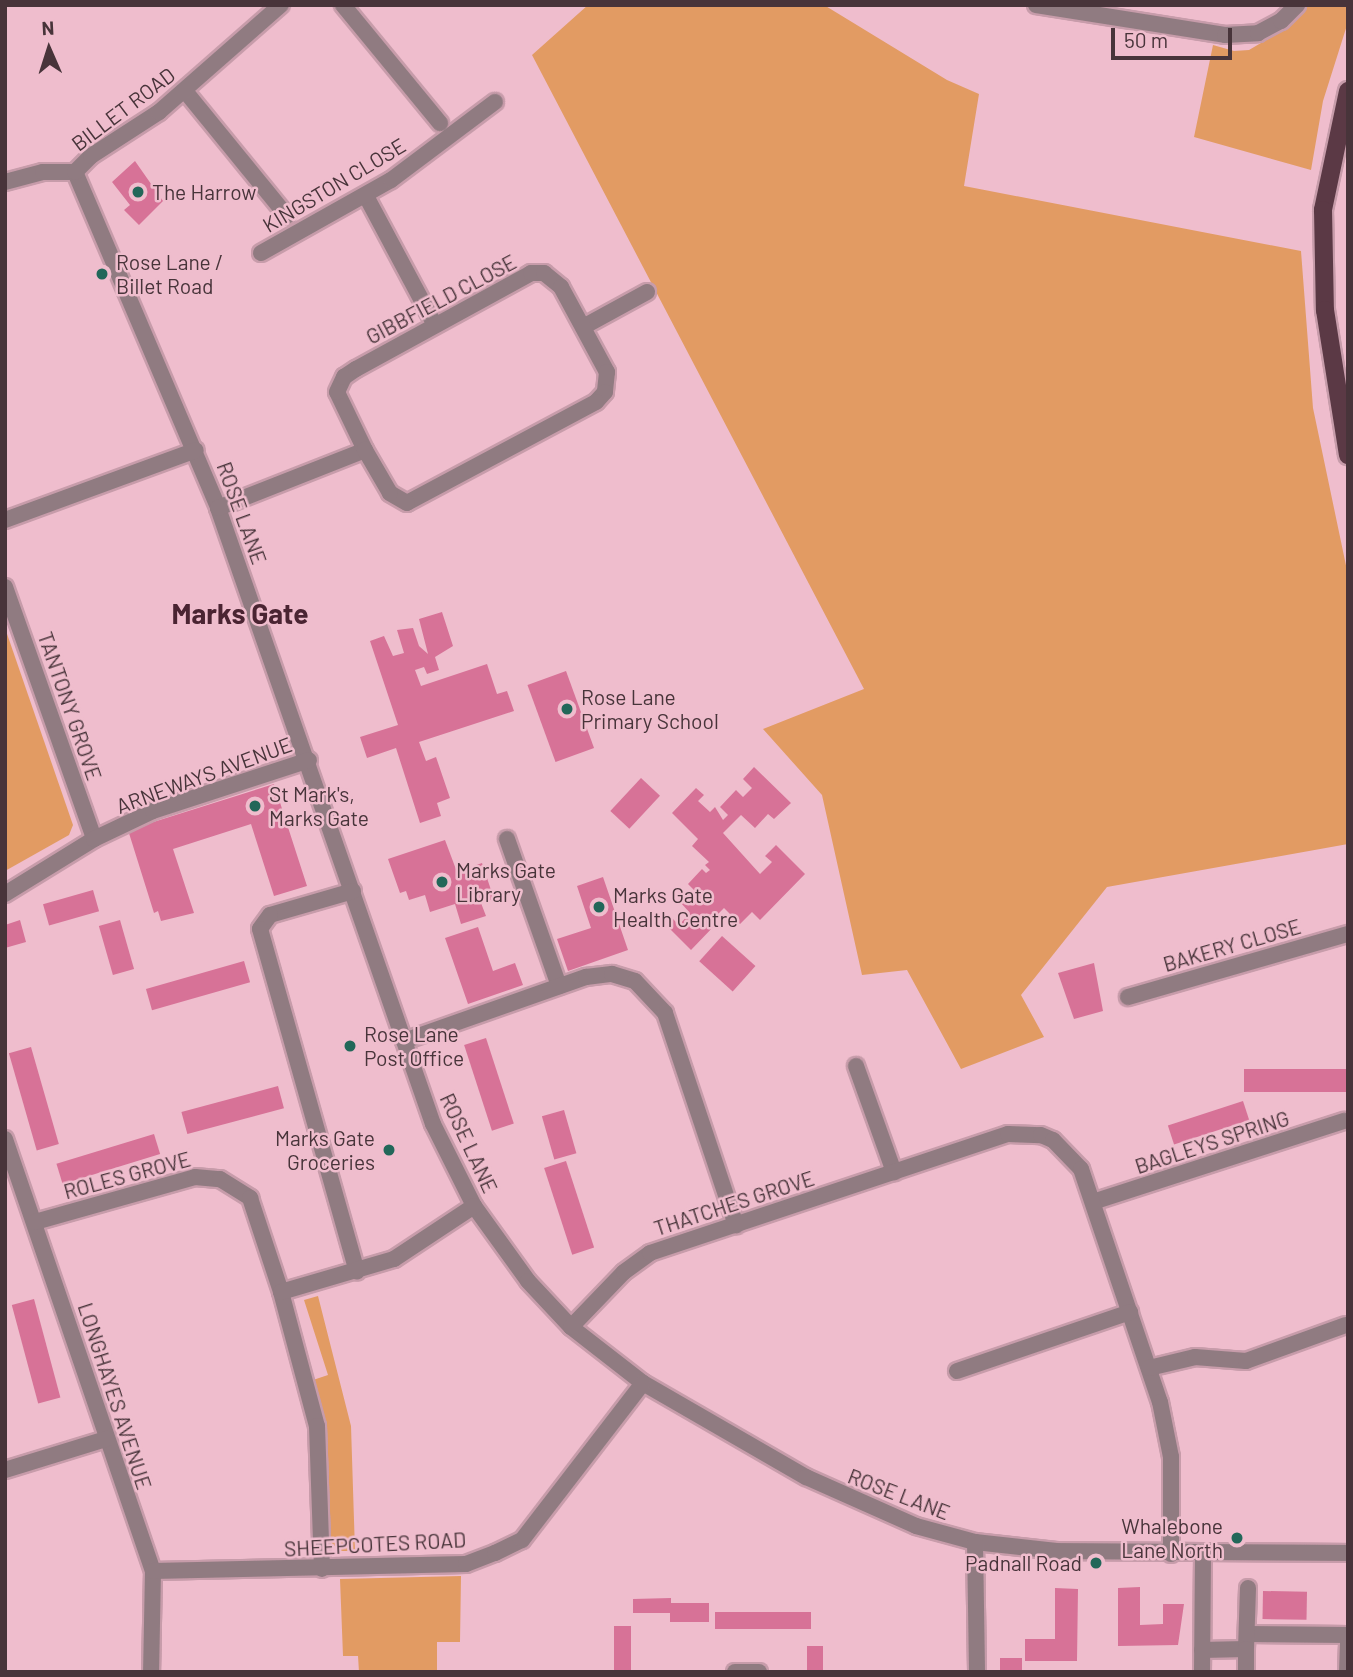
<!DOCTYPE html>
<style>
body{margin:0}
#map{position:relative;width:1353px;height:1677px;overflow:hidden;background:#efbdcd;font-family:Barlow,sans-serif}
div>[style]{position:absolute}
[style*='--x']{left:calc(var(--x)*1px);top:calc(var(--y)*1px);width:calc(var(--w)*1px);rotate:calc(var(--a)*1deg)}
.green>*{inset:0;background:#e29b63}
.building>*{inset:0;background:#d77297;transform-origin:0 0}
.roads{filter:drop-shadow(2px 0 #c79caa) drop-shadow(-2px 0 #c79caa) drop-shadow(0 2px #c79caa) drop-shadow(0 -2px #c79caa)}
.minor>*{height:16px;margin:-8px;padding:0 8px;transform-origin:8px;border-radius:8px;background:#907b81}
.major>*{height:18px;margin:-9px;padding:0 9px;transform-origin:9px;border-radius:9px;background:#5b3945}
.dots>*{width:19px;height:19px;translate:-50% -50%;box-sizing:border-box;border:4px solid #efbdcd;border-radius:50%}
span{translate:-50% -50%;white-space:nowrap;text-align:center;line-height:1.15;-webkit-text-stroke:5px #efbdcd;paint-order:stroke}
.street-label{font-size:21px;color:#48343a}
.poi-label{font-size:21px;color:#48343a}
.left{translate:0 -50%;text-align:left}
.right{translate:-100% -50%;text-align:right}
.district-label{font-size:28px;color:#4a2432;font-weight:700}
.frame{position:absolute;inset:0;border:7px solid #48343a;pointer-events:none}
.north{position:absolute;left:14px;top:14px;width:70px;height:70px;-webkit-text-stroke:5px #efbdcd;paint-order:stroke;rotate:357deg;font-size:19px;font-weight:700;line-height:28px;text-align:center;color:#48343a}
.north::after{content:'';display:block;margin:auto;width:24px;height:32px;background:#48343a;clip-path:polygon(50% 0,100% 100%,50% 72%,0 100%)}
.scale{position:absolute;left:1111px;top:28px;width:121px;height:32px;box-sizing:border-box;border:4px solid #48343a;border-top:0;padding-left:9px;font-size:21px;line-height:24px;white-space:nowrap;color:#48343a;-webkit-text-stroke:5px #efbdcd;paint-order:stroke}
</style>
<div id="map">
<div class="green">
<div style="clip-path:polygon(588px 5px,824px 5px,947px 80px,979px 94px,964px 186px,1301px 251px,1313px 408px,1348px 575px,1348px 844px,1107px 887px,1021px 995px,1044px 1037px,961px 1069px,907px 970px,862px 975px,822px 795px,763px 729px,864px 689px,532px 55px)"></div>
<div style="clip-path:polygon(1308px 5px,1348px 5px,1348px 22px,1323px 101px,1311px 170px,1194px 137px,1213px 45px,1234px 51px,1249px 50px,1283px 30px)"></div>
<div style="clip-path:polygon(5px 628px,73px 825px,69px 835px,5px 871px)"></div>
<div style="clip-path:polygon(318px 1296px,351px 1426px,355px 1551px,340px 1551px,327px 1539px,325px 1433px,313px 1380px,328px 1375px,304px 1300px)"></div>
<div style="clip-path:polygon(461px 1576px,460px 1642px,437px 1642px,437px 1672px,359px 1672px,358px 1656px,343px 1656px,340px 1579px)"></div>
</div>
<div class="building">
<div style="clip-path:polygon(135px 161px,163px 201px,139px 225px,124px 210px,130px 205px,112px 182px)"></div>
<div style="clip-path:polygon(442px 612px,453px 646px,435px 657px,439px 670px,427px 674px,424px 667px,415px 670px,421px 686px,487px 664px,497px 694px,507px 691px,514px 711px,419px 742px,426px 761px,436px 757px,450px 798px,437px 803px,441px 816px,420px 823px,396px 748px,367px 758px,360px 737px,398px 725px,370px 641px,384px 636px,393px 656px,404px 653px,397px 630px,413px 628px,419px 646px,428px 654px,419px 619px)"></div>
<div style="left:566px;top:671px;width:82px;height:41px;rotate:70deg"></div>
<div style="clip-path:polygon(754px 767px,791px 803px,774px 819px,768px 814px,755px 828px,741px 815px,723px 833px,760px 874px,772px 862px,765px 856px,776px 845px,805px 874px,760px 920px,752px 912px,740px 924px,724px 908px,712px 920px,716px 924px,691px 950px,667px 926px,673px 919px,679px 925px,690px 913px,681px 903px,698px 894px,688px 884px,702px 869px,706px 873px,710px 870px,705px 865px,709px 862px,692px 846px,698px 839px,672px 813px,696px 788px,704px 795px,698px 801px,710px 812px,715px 807px,723px 820px,728px 815px,720px 807px,736px 790px,743px 797px,752px 788px,743px 779px)"></div>
<div style="left:641px;top:778px;width:26px;height:45px;rotate:43deg"></div>
<div style="clip-path:polygon(274px 784px,307px 886px,274px 896px,251px 824px,173px 849px,194px 913px,161px 921px,158px 911px,154px 913px,128px 830px)"></div>
<div style="clip-path:polygon(445px 840px,457px 872px,482px 863px,494px 899px,481px 903px,486px 916px,461px 924px,455px 904px,430px 912px,425px 895px,409px 900px,406px 891px,400px 893px,388px 859px)"></div>
<div style="clip-path:polygon(603px 877px,628px 950px,568px 971px,557px 939px,591px 928px,577px 886px)"></div>
<div style="left:93px;top:890px;width:22px;height:52px;rotate:74deg"></div>
<div style="clip-path:polygon(20px 920px,26px 942px,5px 948px,5px 925px)"></div>
<div style="left:120px;top:920px;width:51px;height:22px;rotate:74deg"></div>
<div style="clip-path:polygon(478px 927px,493px 971px,515px 963px,523px 985px,468px 1004px,445px 938px)"></div>
<div style="left:722px;top:936px;width:45px;height:34px;rotate:42deg"></div>
<div style="left:244px;top:961px;width:22px;height:102px;rotate:74deg"></div>
<div style="clip-path:polygon(1094px 963px,1103px 1011px,1074px 1019px,1058px 973px)"></div>
<div style="left:486px;top:1038px;width:90px;height:23px;rotate:72deg"></div>
<div style="left:31px;top:1047px;width:101px;height:23px;rotate:74deg"></div>
<div style="left:1348px;top:1069px;width:23px;height:104px;rotate:90deg"></div>
<div style="left:278px;top:1086px;width:23px;height:100px;rotate:75deg"></div>
<div style="left:1243px;top:1101px;width:20px;height:79px;rotate:72deg"></div>
<div style="left:564px;top:1110px;width:45px;height:23px;rotate:74deg"></div>
<div style="left:154px;top:1134px;width:21px;height:102px;rotate:73deg"></div>
<div style="left:566px;top:1161px;width:91px;height:23px;rotate:72deg"></div>
<div style="left:34px;top:1299px;width:102px;height:23px;rotate:75deg"></div>
<div style="clip-path:polygon(1140px 1587px,1140px 1625px,1163px 1624px,1163px 1604px,1184px 1604px,1178px 1645px,1118px 1646px,1118px 1588px)"></div>
<div style="clip-path:polygon(1055px 1588px,1078px 1589px,1077px 1661px,1025px 1661px,1025px 1639px,1055px 1639px)"></div>
<div style="left:1263px;top:1591px;width:44px;height:28px;rotate:1deg"></div>
<div style="clip-path:polygon(671px 1598px,671px 1603px,709px 1603px,709px 1622px,670px 1622px,670px 1613px,633px 1613px,633px 1599px)"></div>
<div style="left:811px;top:1612px;width:17px;height:96px;rotate:90deg"></div>
<div style="left:614px;top:1626px;width:17px;height:46px"></div>
<div style="left:807px;top:1646px;width:16px;height:26px"></div>
<div style="left:1000px;top:1658px;width:22px;height:14px"></div>
</div>
<div class="roads">
<div class="minor">
<div style="--x:343;--y:5;--w:153;--a:50.6"></div>
<div style="--x:1036;--y:5;--w:191;--a:9"></div>
<div style="--x:1225;--y:35;--w:33;--a:-3"></div>
<div style="--x:1258;--y:33;--w:26;--a:-28"></div>
<div style="--x:1281;--y:21;--w:23;--a:-45"></div>
<div style="--x:185;--y:91;--w:161;--a:50.8"></div>
<div style="--x:75;--y:172;--w:365;--a:66.9"></div>
<div style="--x:218;--y:508;--w:652;--a:70.76"></div>
<div style="--x:433;--y:1124;--w:92;--a:63.4"></div>
<div style="--x:474;--y:1206;--w:92;--a:54.2"></div>
<div style="--x:528;--y:1281;--w:63;--a:46.9"></div>
<div style="--x:571;--y:1327;--w:91;--a:37.9"></div>
<div style="--x:643;--y:1383;--w:188;--a:30"></div>
<div style="--x:806;--y:1477;--w:120;--a:24"></div>
<div style="--x:916;--y:1526;--w:61;--a:15.2"></div>
<div style="--x:975;--y:1542;--w:82;--a:6.3"></div>
<div style="--x:1057;--y:1551;--w:291;--a:0.4"></div>
<div style="--x:5;--y:182;--w:39;--a:-15"></div>
<div style="--x:43;--y:172;--w:32;--a:0"></div>
<div style="--x:75;--y:172;--w:23;--a:-45"></div>
<div style="--x:91;--y:156;--w:81;--a:-32.9"></div>
<div style="--x:159;--y:112;--w:162;--a:-41.3"></div>
<div style="--x:366;--y:196;--w:146;--a:61.9"></div>
<div style="--x:261;--y:253;--w:149;--a:-29.3"></div>
<div style="--x:391;--y:180;--w:130;--a:-36.9"></div>
<div style="--x:583;--y:327;--w:73;--a:-28.7"></div>
<div style="--x:218;--y:508;--w:158;--a:-21.5"></div>
<div style="--x:365;--y:450;--w:64;--a:-115.8"></div>
<div style="--x:337;--y:392;--w:17;--a:-65"></div>
<div style="--x:344;--y:377;--w:14;--a:-34"></div>
<div style="--x:356;--y:369;--w:200;--a:-28.7"></div>
<div style="--x:531;--y:273;--w:13;--a:0"></div>
<div style="--x:544;--y:273;--w:22;--a:39"></div>
<div style="--x:561;--y:287;--w:97;--a:61.6"></div>
<div style="--x:607;--y:372;--w:20;--a:96"></div>
<div style="--x:605;--y:392;--w:13;--a:132"></div>
<div style="--x:596;--y:402;--w:214;--a:151.9"></div>
<div style="--x:407;--y:503;--w:20;--a:-150"></div>
<div style="--x:390;--y:493;--w:50;--a:-120.2"></div>
<div style="--x:5;--y:520;--w:203;--a:-20.1"></div>
<div style="--x:5;--y:587;--w:267;--a:70.5"></div>
<div style="--x:507;--y:839;--w:156;--a:70.5"></div>
<div style="--x:353;--y:891;--w:86;--a:163.9"></div>
<div style="--x:270;--y:915;--w:17;--a:126"></div>
<div style="--x:260;--y:929;--w:356;--a:74.2"></div>
<div style="--x:5;--y:894;--w:105;--a:-31.7"></div>
<div style="--x:94;--y:839;--w:65;--a:-25.4"></div>
<div style="--x:153;--y:811;--w:164;--a:-18.1"></div>
<div style="--x:1128;--y:997;--w:229;--a:-16"></div>
<div style="--x:404;--y:1041;--w:193;--a:-19.4"></div>
<div style="--x:586;--y:977;--w:26;--a:-7"></div>
<div style="--x:612;--y:974;--w:24;--a:17"></div>
<div style="--x:635;--y:981;--w:44;--a:46.8"></div>
<div style="--x:665;--y:1013;--w:224;--a:71.5"></div>
<div style="--x:856;--y:1066;--w:113;--a:70.3"></div>
<div style="--x:5;--y:1139;--w:457;--a:71.1"></div>
<div style="--x:153;--y:1571;--w:101;--a:91.1"></div>
<div style="--x:1093;--y:1202;--w:264;--a:-17.9"></div>
<div style="--x:35;--y:1222;--w:166;--a:-15.7"></div>
<div style="--x:195;--y:1177;--w:25;--a:5"></div>
<div style="--x:220;--y:1179;--w:36;--a:32"></div>
<div style="--x:250;--y:1198;--w:99;--a:71.7"></div>
<div style="--x:281;--y:1292;--w:139;--a:75"></div>
<div style="--x:317;--y:1426;--w:143;--a:88"></div>
<div style="--x:281;--y:1292;--w:118;--a:-16.3"></div>
<div style="--x:394;--y:1259;--w:96;--a:-33.5"></div>
<div style="--x:571;--y:1327;--w:76;--a:-46.1"></div>
<div style="--x:624;--y:1272;--w:32;--a:-36"></div>
<div style="--x:650;--y:1253;--w:377;--a:-18.4"></div>
<div style="--x:1008;--y:1134;--w:33;--a:2"></div>
<div style="--x:1041;--y:1135;--w:13;--a:23"></div>
<div style="--x:1053;--y:1140;--w:40;--a:46"></div>
<div style="--x:1081;--y:1169;--w:246;--a:71.3"></div>
<div style="--x:1160;--y:1402;--w:56;--a:78.7"></div>
<div style="--x:1171;--y:1457;--w:97;--a:90"></div>
<div style="--x:1149;--y:1368;--w:47;--a:-13.4"></div>
<div style="--x:1195;--y:1357;--w:51;--a:4.5"></div>
<div style="--x:1246;--y:1361;--w:106;--a:-19.8"></div>
<div style="--x:957;--y:1371;--w:183;--a:-18.8"></div>
<div style="--x:5;--y:1470;--w:106;--a:-17.1"></div>
<div style="--x:975;--y:1542;--w:130;--a:89.1"></div>
<div style="--x:153;--y:1571;--w:313;--a:-1.3"></div>
<div style="--x:466;--y:1564;--w:31;--a:-21"></div>
<div style="--x:495;--y:1553;--w:30;--a:-26"></div>
<div style="--x:522;--y:1540;--w:198;--a:-52.4"></div>
<div style="--x:1247;--y:1634;--w:101;--a:0.6"></div>
<div style="--x:1202;--y:1650;--w:44;--a:-1.3"></div>
<div style="--x:1246;--y:1649;--w:61;--a:-88.1"></div>
<div style="--x:735;--y:1672;--w:24;--a:0"></div>
<div style="--x:1202;--y:1672;--w:119;--a:-89.5"></div>
<div style="--x:1246;--y:1672;--w:23;--a:-90"></div>
<div style="--x:1347;--y:1672;--w:33;--a:-88"></div>
</div>
<div class="major">
<div style="--x:1348;--y:91;--w:122;--a:101.9"></div>
<div style="--x:1323;--y:210;--w:100;--a:88.9"></div>
<div style="--x:1325;--y:310;--w:147;--a:81"></div>
</div>
</div>
<div class="dots">
<div style="left:138px;top:192px;background:#226759"></div>
<div style="left:102px;top:274px;background:#226759"></div>
<div style="left:567px;top:709px;background:#226759"></div>
<div style="left:255px;top:806px;background:#226759"></div>
<div style="left:442px;top:882px;background:#226759"></div>
<div style="left:599px;top:907px;background:#226759"></div>
<div style="left:350px;top:1046px;background:#226759"></div>
<div style="left:389px;top:1150px;background:#226759"></div>
<div style="left:1237px;top:1538px;background:#226759"></div>
<div style="left:1096px;top:1563px;background:#226759"></div>
</div>
<div class="street-label">
<span style="left:123px;top:109px;rotate:-37deg">BILLET ROAD</span>
<span style="left:334px;top:185px;rotate:-31deg">KINGSTON CLOSE</span>
<span style="left:441px;top:299px;rotate:-28deg">GIBBFIELD CLOSE</span>
<span style="left:242px;top:513px;rotate:70deg">ROSE LANE</span>
<span style="left:70px;top:706px;rotate:71deg">TANTONY GROVE</span>
<span style="left:204px;top:775px;rotate:-20deg">ARNEWAYS AVENUE</span>
<span style="left:1232px;top:945px;rotate:-16deg">BAKERY CLOSE</span>
<span style="left:1212px;top:1142px;rotate:-18deg">BAGLEYS SPRING</span>
<span style="left:469px;top:1143px;rotate:65deg">ROSE LANE</span>
<span style="left:127px;top:1175px;rotate:-15deg">ROLES GROVE</span>
<span style="left:734px;top:1203px;rotate:-18deg">THATCHES GROVE</span>
<span style="left:115px;top:1396px;rotate:72deg">LONGHAYES AVENUE</span>
<span style="left:899px;top:1494px;rotate:21deg">ROSE LANE</span>
<span style="left:375px;top:1544px;rotate:-3deg">SHEEPCOTES ROAD</span>
</div>
<div class="poi-label">
<span class="left" style="left:152px;top:192px">The Harrow</span>
<span class="left" style="left:116px;top:274px">Rose Lane /<br>Billet Road</span>
<span class="left" style="left:581px;top:709px">Rose Lane<br>Primary School</span>
<span class="left" style="left:269px;top:806px">St Mark's,<br>Marks Gate</span>
<span class="left" style="left:456px;top:882px">Marks Gate<br>Library</span>
<span class="left" style="left:613px;top:907px">Marks Gate<br>Health Centre</span>
<span class="left" style="left:364px;top:1046px">Rose Lane<br>Post Office</span>
<span class="right" style="left:375px;top:1150px">Marks Gate<br>Groceries</span>
<span class="right" style="left:1223px;top:1538px">Whalebone<br>Lane North</span>
<span class="right" style="left:1082px;top:1563px">Padnall Road</span>
</div>
<div class="district-label">
<span style="left:240px;top:613px">Marks Gate</span>
</div>
<div class="frame"></div>
<div class="north">N</div>
<div class="scale">50 m</div>
</div>
